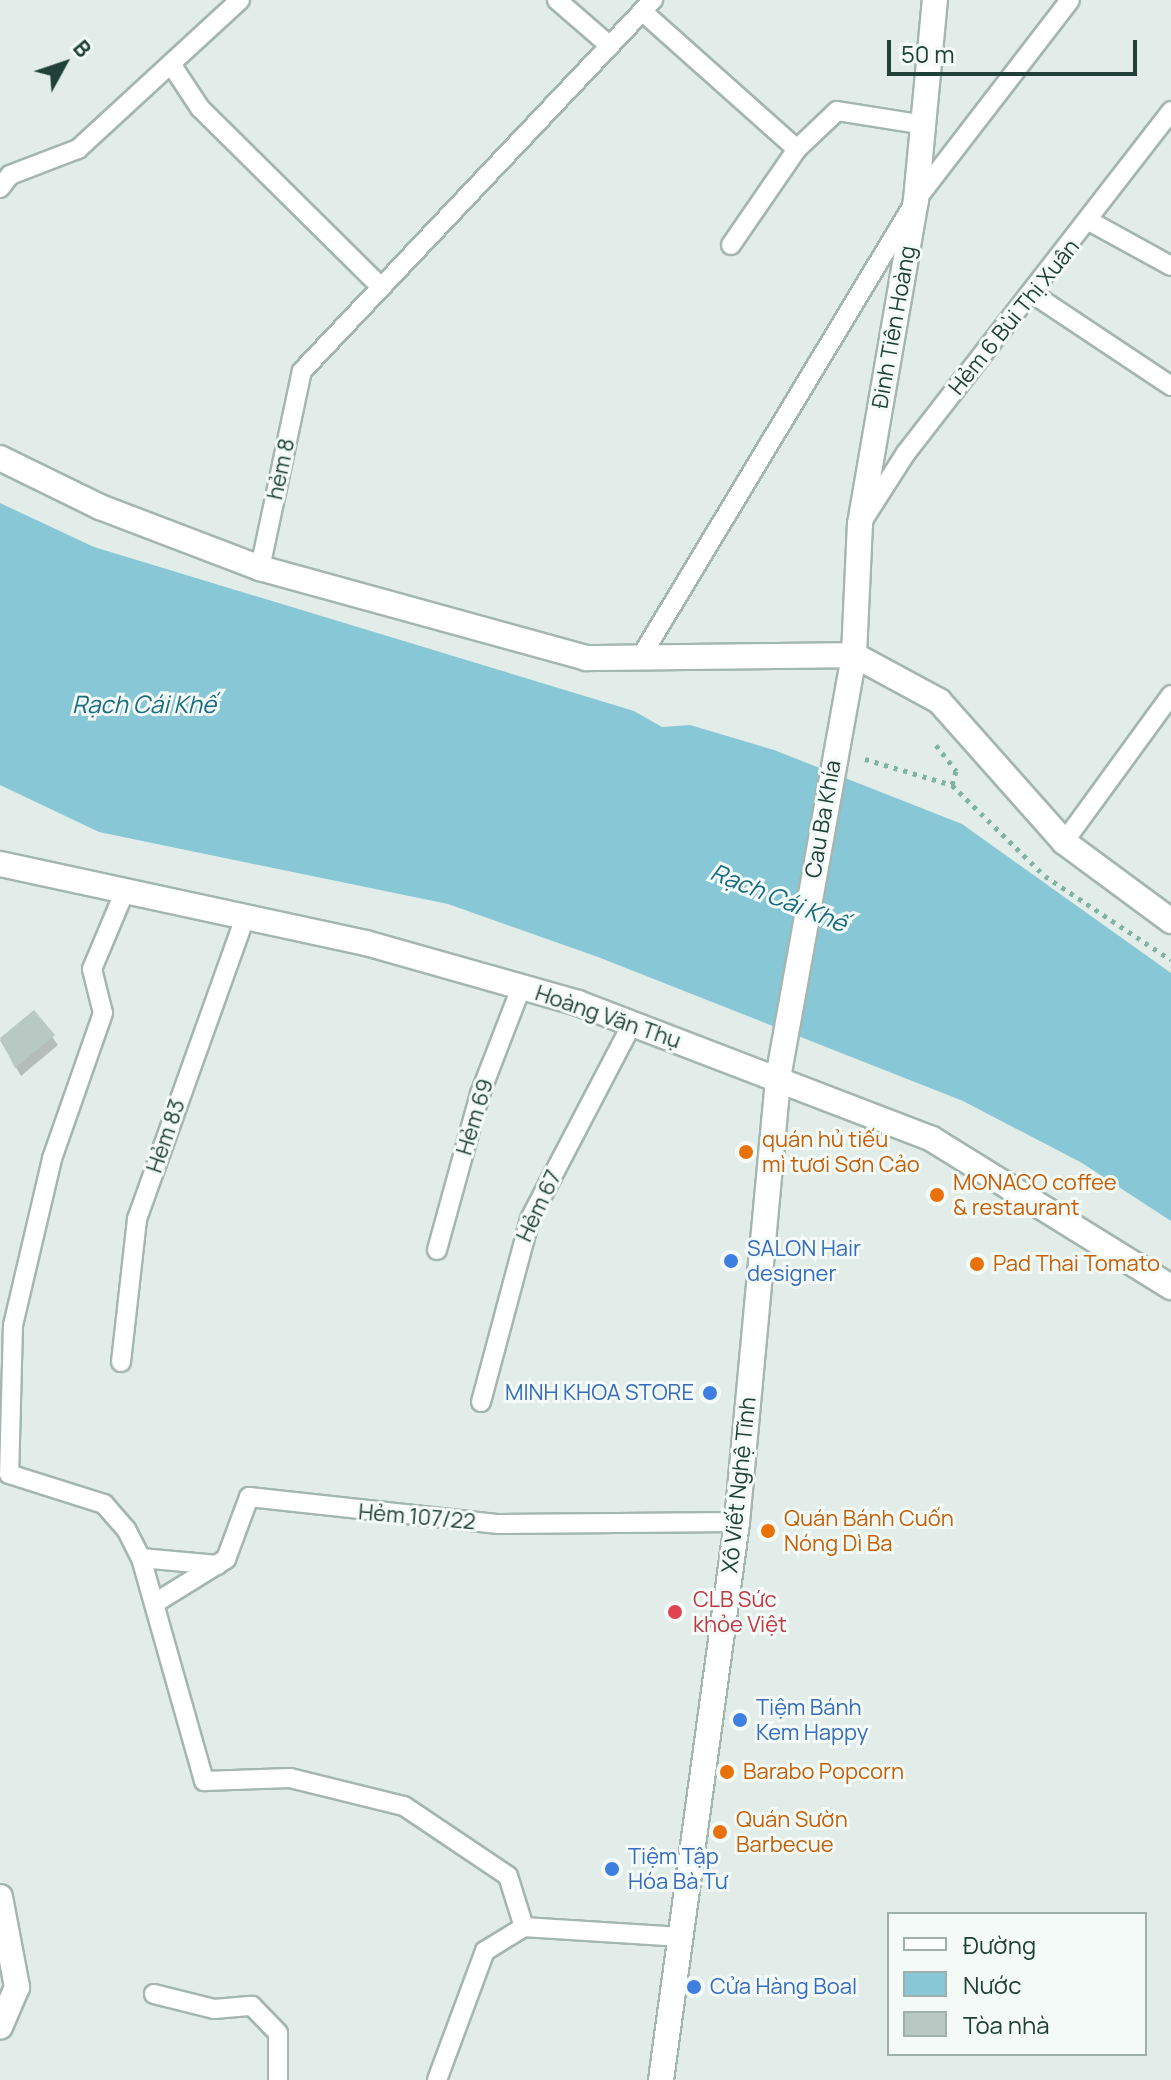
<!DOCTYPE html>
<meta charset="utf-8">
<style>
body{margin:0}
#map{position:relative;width:1171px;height:2080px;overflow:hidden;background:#e2ede9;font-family:Manrope,sans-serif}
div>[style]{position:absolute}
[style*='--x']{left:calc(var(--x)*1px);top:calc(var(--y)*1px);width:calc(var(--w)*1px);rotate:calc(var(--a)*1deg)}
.water>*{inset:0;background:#87c7d6}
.shadow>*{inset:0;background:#0003}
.building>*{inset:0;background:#b8c8c2}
.path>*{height:5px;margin-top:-2.5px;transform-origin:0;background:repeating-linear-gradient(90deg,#81b3a5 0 4px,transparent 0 10px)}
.roads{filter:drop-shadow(2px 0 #a4b6b0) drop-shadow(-2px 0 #a4b6b0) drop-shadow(0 2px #a4b6b0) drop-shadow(0 -2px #a4b6b0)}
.service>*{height:18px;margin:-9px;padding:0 9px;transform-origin:9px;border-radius:9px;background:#fff}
.minor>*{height:24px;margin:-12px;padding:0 12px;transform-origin:12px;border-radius:12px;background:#fff}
.tertiary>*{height:24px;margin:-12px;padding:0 12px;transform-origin:12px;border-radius:12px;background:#fff}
.dots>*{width:22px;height:22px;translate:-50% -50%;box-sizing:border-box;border:4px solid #f3faf7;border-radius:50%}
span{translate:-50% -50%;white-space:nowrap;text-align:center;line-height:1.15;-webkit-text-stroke:6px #f3faf7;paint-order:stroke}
.street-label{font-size:22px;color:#214038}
.food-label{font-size:22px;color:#c56008}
.left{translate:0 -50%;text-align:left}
.shop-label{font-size:22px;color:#366cbe}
.right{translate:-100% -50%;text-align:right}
.health-label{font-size:22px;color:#be3a42}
.water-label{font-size:24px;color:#176c80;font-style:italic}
.legend{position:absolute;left:887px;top:1912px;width:260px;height:144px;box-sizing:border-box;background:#f3faf7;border:2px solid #9fb0ab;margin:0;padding:10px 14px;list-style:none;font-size:24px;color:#214038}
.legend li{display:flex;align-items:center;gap:16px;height:40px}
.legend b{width:40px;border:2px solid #9fb0ab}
.north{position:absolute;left:24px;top:24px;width:80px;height:80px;-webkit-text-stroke:6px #f3faf7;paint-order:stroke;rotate:50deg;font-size:22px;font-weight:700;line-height:32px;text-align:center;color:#214038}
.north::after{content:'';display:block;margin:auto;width:28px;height:36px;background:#214038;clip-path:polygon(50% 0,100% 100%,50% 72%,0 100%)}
.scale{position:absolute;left:887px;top:40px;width:250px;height:36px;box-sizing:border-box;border:4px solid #214038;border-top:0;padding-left:10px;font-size:24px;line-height:28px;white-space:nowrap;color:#214038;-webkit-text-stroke:6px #f3faf7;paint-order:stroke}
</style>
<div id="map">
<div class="water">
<div style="clip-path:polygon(0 503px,94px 547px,634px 711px,662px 727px,690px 725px,774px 750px,962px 824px,1171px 973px,1171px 1221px,1082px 1163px,963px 1101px,598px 957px,448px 904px,99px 832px,0 785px)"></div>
</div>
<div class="shadow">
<div style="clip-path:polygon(34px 1012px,58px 1045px,21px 1076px,0 1040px)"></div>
</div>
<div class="building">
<div style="clip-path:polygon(34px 1010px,55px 1035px,15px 1068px,0 1038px)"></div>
</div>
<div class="path">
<div style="--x:936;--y:745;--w:33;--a:52"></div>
<div style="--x:956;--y:771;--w:15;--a:106"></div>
<div style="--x:865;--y:759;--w:91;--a:16.6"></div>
<div style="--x:952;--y:785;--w:130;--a:44.4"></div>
<div style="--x:1045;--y:876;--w:151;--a:33.7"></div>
</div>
<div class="roads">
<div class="service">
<div style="--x:557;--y:0;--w:70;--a:41"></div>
<div style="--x:643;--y:12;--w:206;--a:41.7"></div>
<div style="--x:797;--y:149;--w:55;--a:-43.5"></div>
<div style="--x:837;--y:111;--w:89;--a:9"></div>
<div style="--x:171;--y:64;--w:53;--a:56.6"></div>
<div style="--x:200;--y:108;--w:255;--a:44.7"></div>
<div style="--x:0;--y:188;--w:16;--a:-52"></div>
<div style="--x:10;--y:175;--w:73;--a:-20.9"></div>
<div style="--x:78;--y:149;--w:220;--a:-42.6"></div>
<div style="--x:1091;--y:222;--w:91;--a:28.8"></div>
<div style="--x:731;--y:245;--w:116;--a:-55.5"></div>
<div style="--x:1033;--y:294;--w:166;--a:33.7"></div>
<div style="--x:865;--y:517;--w:76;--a:-57.4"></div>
<div style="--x:906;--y:453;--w:433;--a:-52.2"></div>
<div style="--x:260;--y:568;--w:201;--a:-78"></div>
<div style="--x:302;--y:371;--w:511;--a:-46.59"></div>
<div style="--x:639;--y:660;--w:537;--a:-58.94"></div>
<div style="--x:916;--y:200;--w:252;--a:-52.4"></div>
<div style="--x:1064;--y:842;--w:182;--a:-53.9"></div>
<div style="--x:124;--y:893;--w:82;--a:112.8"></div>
<div style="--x:92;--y:969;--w:45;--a:76"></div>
<div style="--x:103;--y:1013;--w:155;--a:109.3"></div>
<div style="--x:52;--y:1159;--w:171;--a:103.2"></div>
<div style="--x:13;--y:1325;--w:149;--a:91.5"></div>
<div style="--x:9;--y:1474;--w:100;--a:17.5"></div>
<div style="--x:104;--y:1504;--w:33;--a:49"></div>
<div style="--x:126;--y:1529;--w:33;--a:63"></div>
<div style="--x:141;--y:1558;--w:232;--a:74.2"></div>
<div style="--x:204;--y:1781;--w:86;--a:-2"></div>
<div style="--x:290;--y:1778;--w:117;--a:13.8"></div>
<div style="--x:404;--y:1806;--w:125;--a:33.9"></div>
<div style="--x:508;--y:1876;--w:53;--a:72.6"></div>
<div style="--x:524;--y:1927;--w:157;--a:3.6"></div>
<div style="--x:437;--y:1250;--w:162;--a:-74.6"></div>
<div style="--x:480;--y:1094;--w:114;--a:-68.9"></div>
<div style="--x:121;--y:1362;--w:144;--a:-83.6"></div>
<div style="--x:137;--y:1219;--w:320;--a:-70.3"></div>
<div style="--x:481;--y:1402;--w:189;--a:-75"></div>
<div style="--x:530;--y:1219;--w:220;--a:-62.4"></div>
<div style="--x:141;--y:1558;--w:77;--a:5.2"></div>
<div style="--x:155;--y:1603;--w:84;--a:-31.8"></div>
<div style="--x:226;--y:1559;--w:66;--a:-69.6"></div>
<div style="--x:249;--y:1497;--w:251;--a:6.2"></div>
<div style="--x:499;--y:1524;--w:238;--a:-0.5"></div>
<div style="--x:154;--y:1994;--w:62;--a:14"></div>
<div style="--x:214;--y:2009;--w:38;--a:-5"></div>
<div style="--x:252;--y:2006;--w:37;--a:46"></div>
<div style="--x:278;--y:2033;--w:47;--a:90"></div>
<div style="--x:437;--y:2080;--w:138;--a:-69.6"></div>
<div style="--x:485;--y:1951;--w:46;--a:-31.6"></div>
</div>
<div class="minor">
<div style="--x:0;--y:458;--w:111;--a:26.1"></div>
<div style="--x:100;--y:507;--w:171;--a:20.9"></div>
<div style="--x:260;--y:568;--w:338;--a:15.4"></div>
<div style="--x:586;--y:658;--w:268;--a:-0.6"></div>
<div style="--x:854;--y:655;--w:97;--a:28.4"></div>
<div style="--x:939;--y:701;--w:188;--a:48.4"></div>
<div style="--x:1064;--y:842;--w:133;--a:36.4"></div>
<div style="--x:0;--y:1897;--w:92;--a:79.3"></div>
<div style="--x:17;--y:1987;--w:43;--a:113"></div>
</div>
<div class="tertiary">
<div style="--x:0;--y:864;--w:374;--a:12.2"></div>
<div style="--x:366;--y:943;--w:220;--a:15.8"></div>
<div style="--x:578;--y:1003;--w:379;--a:21"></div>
<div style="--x:932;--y:1139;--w:281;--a:31.8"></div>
<div style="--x:661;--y:2080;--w:563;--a:-82.24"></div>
<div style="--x:737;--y:1522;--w:446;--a:-84.7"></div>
<div style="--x:778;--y:1078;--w:430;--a:-79.8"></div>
<div style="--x:854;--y:655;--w:131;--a:-87.4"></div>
<div style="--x:860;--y:524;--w:329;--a:-80.2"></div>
<div style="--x:916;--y:200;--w:201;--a:-84.6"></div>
</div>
</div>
<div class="dots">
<div style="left:746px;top:1152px;background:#e8710a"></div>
<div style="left:937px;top:1195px;background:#e8710a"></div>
<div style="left:731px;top:1261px;background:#3f7fe0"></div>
<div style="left:977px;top:1264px;background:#e8710a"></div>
<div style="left:710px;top:1393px;background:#3f7fe0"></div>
<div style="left:768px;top:1531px;background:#e8710a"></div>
<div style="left:675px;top:1612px;background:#e0444e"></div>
<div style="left:740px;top:1720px;background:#3f7fe0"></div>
<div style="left:727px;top:1772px;background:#e8710a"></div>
<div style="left:720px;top:1832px;background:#e8710a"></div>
<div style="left:612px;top:1869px;background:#3f7fe0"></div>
<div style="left:694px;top:1987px;background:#3f7fe0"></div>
</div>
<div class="street-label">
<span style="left:1014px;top:317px;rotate:-51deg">Hẻm 6 Bùi Thị Xuân</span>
<span style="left:894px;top:327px;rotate:-80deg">Đinh Tiên Hoàng</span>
<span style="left:281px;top:469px;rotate:-78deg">hẻm 8</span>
<span style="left:823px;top:819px;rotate:-80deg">Cau Ba Khía</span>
<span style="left:608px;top:1017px;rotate:19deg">Hoàng Văn Thụ</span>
<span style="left:475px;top:1117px;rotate:-73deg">Hẻm 69</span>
<span style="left:166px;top:1136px;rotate:-71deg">Hẻm 83</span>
<span style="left:539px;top:1206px;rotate:-65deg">Hẻm 67</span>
<span style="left:739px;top:1485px;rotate:-84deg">Xô Viết Nghệ Tĩnh</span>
<span style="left:417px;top:1517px;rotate:5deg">Hẻm 107/22</span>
</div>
<div class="food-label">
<span class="left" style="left:762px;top:1152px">quán hủ tiếu<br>mì tươi Sơn Cảo</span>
<span class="left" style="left:953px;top:1195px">MONACO coffee<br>&amp; restaurant</span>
<span class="left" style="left:993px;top:1264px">Pad Thai Tomato</span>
<span class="left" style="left:784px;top:1531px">Quán Bánh Cuốn<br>Nóng Dì Ba</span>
<span class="left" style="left:743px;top:1772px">Barabo Popcorn</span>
<span class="left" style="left:736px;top:1832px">Quán Sườn<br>Barbecue</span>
</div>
<div class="shop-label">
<span class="left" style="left:747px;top:1261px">SALON Hair<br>designer</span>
<span class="right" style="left:694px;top:1393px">MINH KHOA STORE</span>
<span class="left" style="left:756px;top:1720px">Tiệm Bánh<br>Kem Happy</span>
<span class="left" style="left:628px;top:1869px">Tiệm Tập<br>Hóa Bà Tư</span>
<span class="left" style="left:710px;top:1987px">Cửa Hàng Boal</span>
</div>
<div class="health-label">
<span class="left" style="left:693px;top:1612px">CLB Sức<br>khỏe Việt</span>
</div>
<div class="water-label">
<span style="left:144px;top:704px">Rạch Cái Khế</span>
<span style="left:779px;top:897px;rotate:22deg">Rạch Cái Khế</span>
</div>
<ul class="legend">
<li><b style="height:10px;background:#fff"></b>Đường</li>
<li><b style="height:22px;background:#87c7d6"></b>Nước</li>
<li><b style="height:22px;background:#b8c8c2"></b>Tòa nhà</li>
</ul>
<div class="north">B</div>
<div class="scale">50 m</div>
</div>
